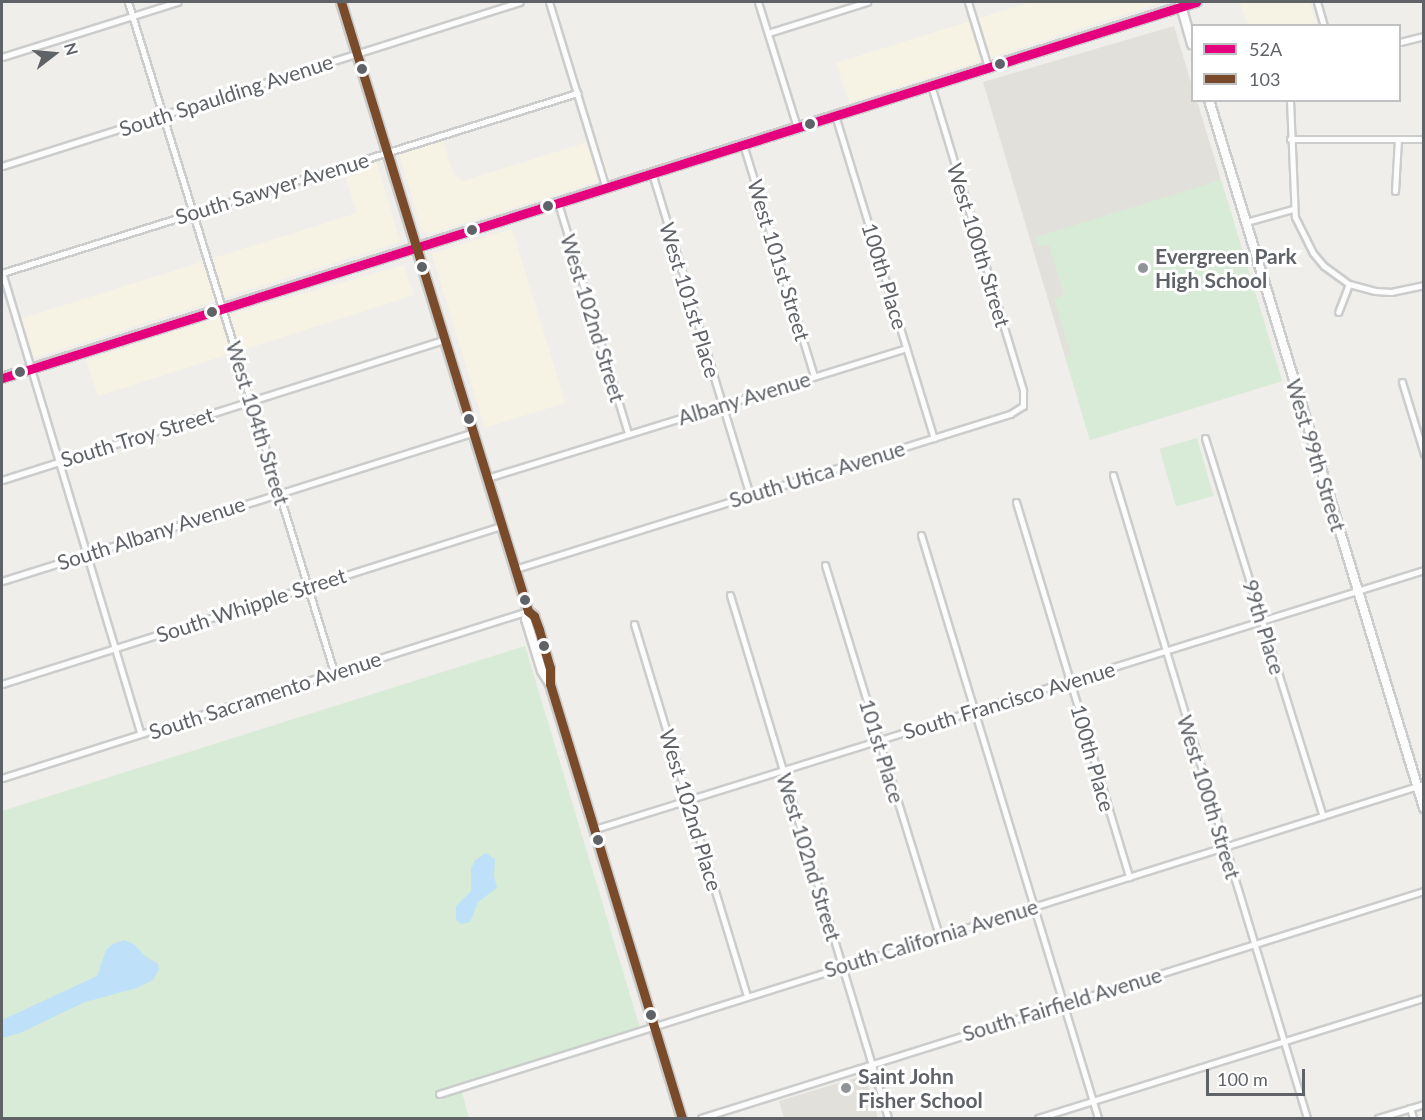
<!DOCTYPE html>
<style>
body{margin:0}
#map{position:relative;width:1425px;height:1120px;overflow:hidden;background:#efeeea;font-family:Lato,sans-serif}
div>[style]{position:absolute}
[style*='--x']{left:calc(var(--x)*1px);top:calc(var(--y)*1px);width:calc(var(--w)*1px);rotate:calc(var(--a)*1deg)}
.commercial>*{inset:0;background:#f7f3e4;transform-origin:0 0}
.education>*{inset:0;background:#e2e0da}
.green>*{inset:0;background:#d8ebd6;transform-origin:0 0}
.water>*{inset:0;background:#bfe0f9}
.roads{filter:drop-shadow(2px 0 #cbcccc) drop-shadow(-2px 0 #cbcccc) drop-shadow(0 2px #cbcccc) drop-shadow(0 -2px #cbcccc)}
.street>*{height:5px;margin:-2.5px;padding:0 2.5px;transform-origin:2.5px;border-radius:2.5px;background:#fdfcfc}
.secondary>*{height:8px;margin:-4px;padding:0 4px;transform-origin:4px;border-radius:4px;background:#fdfcfc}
.bus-1>*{height:9px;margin:-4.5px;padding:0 4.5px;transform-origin:4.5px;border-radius:4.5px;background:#e5007d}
.bus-2>*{height:9px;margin:-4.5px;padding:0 4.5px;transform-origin:4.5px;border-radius:4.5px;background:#7a4b2a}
.dots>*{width:16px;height:16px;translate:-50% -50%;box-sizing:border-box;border:3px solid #fff;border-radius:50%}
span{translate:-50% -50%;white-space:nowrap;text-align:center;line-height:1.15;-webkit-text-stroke:6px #fff;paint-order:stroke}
.street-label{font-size:21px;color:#5f6368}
.poi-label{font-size:21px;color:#5f6368;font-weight:700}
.left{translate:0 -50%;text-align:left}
.frame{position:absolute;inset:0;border:3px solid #5f6368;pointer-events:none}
.legend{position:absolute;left:1191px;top:24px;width:210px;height:78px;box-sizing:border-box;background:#fff;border:2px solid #bfc1c3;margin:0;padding:8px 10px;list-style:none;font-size:18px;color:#5f6368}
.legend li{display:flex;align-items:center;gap:12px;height:30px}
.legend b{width:30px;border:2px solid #bfc1c3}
.north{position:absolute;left:24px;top:24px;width:60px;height:60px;-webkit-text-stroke:4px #fff;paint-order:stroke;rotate:74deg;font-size:16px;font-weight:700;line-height:24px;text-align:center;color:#5f6368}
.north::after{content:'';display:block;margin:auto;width:21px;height:27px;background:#5f6368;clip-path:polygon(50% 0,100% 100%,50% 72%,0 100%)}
.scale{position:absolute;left:1206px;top:1069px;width:99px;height:27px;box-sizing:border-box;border:3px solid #5f6368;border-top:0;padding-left:8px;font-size:18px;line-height:21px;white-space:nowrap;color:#5f6368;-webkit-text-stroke:4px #fff;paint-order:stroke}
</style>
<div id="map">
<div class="commercial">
<div style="clip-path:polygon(1032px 2px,1163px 2px,849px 103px,836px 63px)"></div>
<div style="clip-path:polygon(1240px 2px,1309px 2px,1316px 22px,1303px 25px,1248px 25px)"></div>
<div style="clip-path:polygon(597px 139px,610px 178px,429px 234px,422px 231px,399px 154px,443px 140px,453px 174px,463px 181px)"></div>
<div style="clip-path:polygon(375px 157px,400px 242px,28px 360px,17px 320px,357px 213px,342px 167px)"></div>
<div style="left:512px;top:229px;width:182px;height:84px;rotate:73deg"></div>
<div style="clip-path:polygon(404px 265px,414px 295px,98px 396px,86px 360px,220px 317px)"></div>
</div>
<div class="education">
<div style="clip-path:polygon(1174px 26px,1192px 86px,1192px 100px,1197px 101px,1282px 381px,1090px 440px,983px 82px)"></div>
<div style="clip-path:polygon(865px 1075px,878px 1118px,784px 1118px,779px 1101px)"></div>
</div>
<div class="green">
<div style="clip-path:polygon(1221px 180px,1282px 381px,1090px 440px,1065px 356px,1071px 354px,1054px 299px,1064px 295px,1049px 245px,1039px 247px,1036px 237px)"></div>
<div style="left:1197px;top:438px;width:60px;height:39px;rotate:74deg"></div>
<div style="clip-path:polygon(525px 646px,640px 1028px,460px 1085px,469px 1118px,2px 1118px,2px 811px)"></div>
</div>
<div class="water">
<div style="clip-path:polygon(486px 853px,495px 859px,494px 876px,497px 888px,478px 902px,470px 922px,461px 924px,456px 920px,456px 906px,471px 891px,471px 869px,475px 860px)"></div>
<div style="clip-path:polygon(124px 940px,135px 945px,145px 956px,158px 964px,159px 970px,153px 980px,137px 988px,85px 1002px,20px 1033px,2px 1038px,2px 1020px,97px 976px,106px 950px,113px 944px)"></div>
</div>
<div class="roads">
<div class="street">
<div style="--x:128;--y:2;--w:701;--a:72.91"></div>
<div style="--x:549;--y:2;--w:195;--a:73"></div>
<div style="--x:758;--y:2;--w:131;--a:72.7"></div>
<div style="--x:968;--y:2;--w:68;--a:72.9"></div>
<div style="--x:1317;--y:2;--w:25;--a:74"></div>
<div style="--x:768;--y:33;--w:104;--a:-17.4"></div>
<div style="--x:1400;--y:42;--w:25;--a:-14"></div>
<div style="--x:2;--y:57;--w:184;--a:-17.4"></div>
<div style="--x:1290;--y:100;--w:117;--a:87.6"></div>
<div style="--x:1295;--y:217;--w:40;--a:63.4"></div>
<div style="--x:1313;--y:253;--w:17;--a:50"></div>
<div style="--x:1324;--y:266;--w:31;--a:36"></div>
<div style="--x:1349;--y:284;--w:30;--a:111"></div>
<div style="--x:835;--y:115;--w:338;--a:73"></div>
<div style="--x:1290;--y:139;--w:134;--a:0"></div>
<div style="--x:743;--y:144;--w:243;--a:73"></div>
<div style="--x:2;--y:166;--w:543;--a:-17.57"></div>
<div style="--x:652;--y:173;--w:338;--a:73.1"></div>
<div style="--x:1395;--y:191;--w:52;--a:-86.7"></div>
<div style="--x:558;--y:203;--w:241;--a:73.1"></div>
<div style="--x:1246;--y:222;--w:49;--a:-15.5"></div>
<div style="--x:2;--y:272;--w:482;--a:73.3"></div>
<div style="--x:2;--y:273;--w:603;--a:-17.38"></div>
<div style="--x:1349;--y:284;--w:27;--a:15"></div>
<div style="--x:1375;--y:291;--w:16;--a:4"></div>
<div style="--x:1391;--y:292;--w:34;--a:-12"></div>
<div style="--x:1402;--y:382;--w:75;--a:73"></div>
<div style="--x:1205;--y:438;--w:396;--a:72.7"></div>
<div style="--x:1113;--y:475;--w:672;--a:73.21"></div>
<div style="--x:487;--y:478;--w:439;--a:-17.2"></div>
<div style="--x:2;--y:480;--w:463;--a:-17.6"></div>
<div style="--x:1016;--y:502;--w:392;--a:73.2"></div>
<div style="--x:921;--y:535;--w:609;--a:73.11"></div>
<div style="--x:825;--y:565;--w:388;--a:72.9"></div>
<div style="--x:515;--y:569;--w:519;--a:-17.39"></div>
<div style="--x:1010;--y:414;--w:15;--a:-32"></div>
<div style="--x:1023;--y:406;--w:16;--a:-90"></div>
<div style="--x:1023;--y:390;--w:319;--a:-106.8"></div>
<div style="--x:2;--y:581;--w:493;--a:-17.5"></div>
<div style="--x:730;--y:595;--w:546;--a:73.19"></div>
<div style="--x:634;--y:624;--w:389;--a:73.1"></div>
<div style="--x:2;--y:684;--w:523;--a:-17.57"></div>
<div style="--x:2;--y:778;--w:552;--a:-17.61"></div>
<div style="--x:595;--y:829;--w:869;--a:-17.35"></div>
<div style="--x:439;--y:1094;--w:1033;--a:-17.47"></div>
<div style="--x:1410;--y:1108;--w:10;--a:73"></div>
<div style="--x:701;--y:1118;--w:758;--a:-17.43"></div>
<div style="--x:1038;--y:1118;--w:404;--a:-17.3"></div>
<div style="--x:1378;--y:1118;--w:48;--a:-16.9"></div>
</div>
<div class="secondary">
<div style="--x:341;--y:2;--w:637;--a:72.93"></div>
<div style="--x:528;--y:611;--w:8;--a:104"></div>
<div style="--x:526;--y:619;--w:54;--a:72.9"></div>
<div style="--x:542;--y:671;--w:15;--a:58"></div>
<div style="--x:1180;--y:2;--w:44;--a:74.1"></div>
<div style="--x:1209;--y:100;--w:740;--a:73.11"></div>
<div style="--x:2;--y:378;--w:1252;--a:-17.48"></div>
<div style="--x:528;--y:611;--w:8;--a:40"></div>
<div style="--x:534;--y:616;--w:15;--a:70"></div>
<div style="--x:539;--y:630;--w:40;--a:74"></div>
<div style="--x:550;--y:668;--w:16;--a:90"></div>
<div style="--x:550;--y:684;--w:454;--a:73.1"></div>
</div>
</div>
<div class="bus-1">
<div style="--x:2;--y:378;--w:1252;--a:-17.48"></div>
</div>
<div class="bus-2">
<div style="--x:341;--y:2;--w:637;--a:72.93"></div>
<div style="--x:528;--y:611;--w:8;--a:40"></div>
<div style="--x:534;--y:616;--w:15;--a:70"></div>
<div style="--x:539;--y:630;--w:40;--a:74"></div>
<div style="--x:550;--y:668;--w:16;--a:90"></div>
<div style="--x:550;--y:684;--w:454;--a:73.1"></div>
</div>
<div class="dots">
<div style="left:1000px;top:64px;background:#5f6368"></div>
<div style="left:362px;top:69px;background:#5f6368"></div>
<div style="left:810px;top:124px;background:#5f6368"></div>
<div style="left:548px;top:206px;background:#5f6368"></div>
<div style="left:472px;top:230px;background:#5f6368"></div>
<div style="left:422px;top:267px;background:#5f6368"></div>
<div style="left:1143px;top:268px;background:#919496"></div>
<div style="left:212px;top:312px;background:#5f6368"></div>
<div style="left:20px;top:372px;background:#5f6368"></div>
<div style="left:469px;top:419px;background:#5f6368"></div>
<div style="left:525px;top:600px;background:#5f6368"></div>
<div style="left:544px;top:646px;background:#5f6368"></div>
<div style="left:598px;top:840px;background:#5f6368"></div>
<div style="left:651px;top:1015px;background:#5f6368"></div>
<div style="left:846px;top:1088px;background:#919496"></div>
</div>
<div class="street-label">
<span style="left:226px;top:95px;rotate:-18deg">South Spaulding Avenue</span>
<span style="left:272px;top:188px;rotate:-17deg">South Sawyer Avenue</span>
<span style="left:979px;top:245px;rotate:73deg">West 100th Street</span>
<span style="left:779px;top:260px;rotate:73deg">West 101st Street</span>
<span style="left:885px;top:276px;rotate:73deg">100th Place</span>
<span style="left:690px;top:300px;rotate:73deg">West 101st Place</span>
<span style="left:593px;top:318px;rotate:73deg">West 102nd Street</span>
<span style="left:744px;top:398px;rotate:-17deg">Albany Avenue</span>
<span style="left:258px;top:423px;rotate:73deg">West 104th Street</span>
<span style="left:137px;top:437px;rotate:-17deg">South Troy Street</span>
<span style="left:1316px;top:455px;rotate:73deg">West 99th Street</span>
<span style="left:817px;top:474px;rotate:-17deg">South Utica Avenue</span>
<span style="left:151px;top:533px;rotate:-18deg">South Albany Avenue</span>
<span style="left:251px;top:605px;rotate:-18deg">South Whipple Street</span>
<span style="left:1264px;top:627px;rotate:73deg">99th Place</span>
<span style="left:265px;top:695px;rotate:-18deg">South Sacramento Avenue</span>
<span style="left:1009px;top:700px;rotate:-17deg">South Francisco Avenue</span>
<span style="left:882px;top:751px;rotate:73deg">101st Place</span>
<span style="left:1093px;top:758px;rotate:74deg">100th Place</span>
<span style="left:1209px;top:797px;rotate:73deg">West 100th Street</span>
<span style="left:691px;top:810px;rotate:73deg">West 102nd Place</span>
<span style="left:809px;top:857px;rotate:73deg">West 102nd Street</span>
<span style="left:931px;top:938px;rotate:-17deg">South California Avenue</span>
<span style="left:1062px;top:1004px;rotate:-17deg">South Fairfield Avenue</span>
</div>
<div class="poi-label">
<span class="left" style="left:1155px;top:268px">Evergreen Park<br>High School</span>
<span class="left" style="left:858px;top:1088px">Saint John<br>Fisher School</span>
</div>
<div class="frame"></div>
<ul class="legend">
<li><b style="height:8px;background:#e5007d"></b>52A</li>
<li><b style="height:8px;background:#7a4b2a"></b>103</li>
</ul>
<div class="north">N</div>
<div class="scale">100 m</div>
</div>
